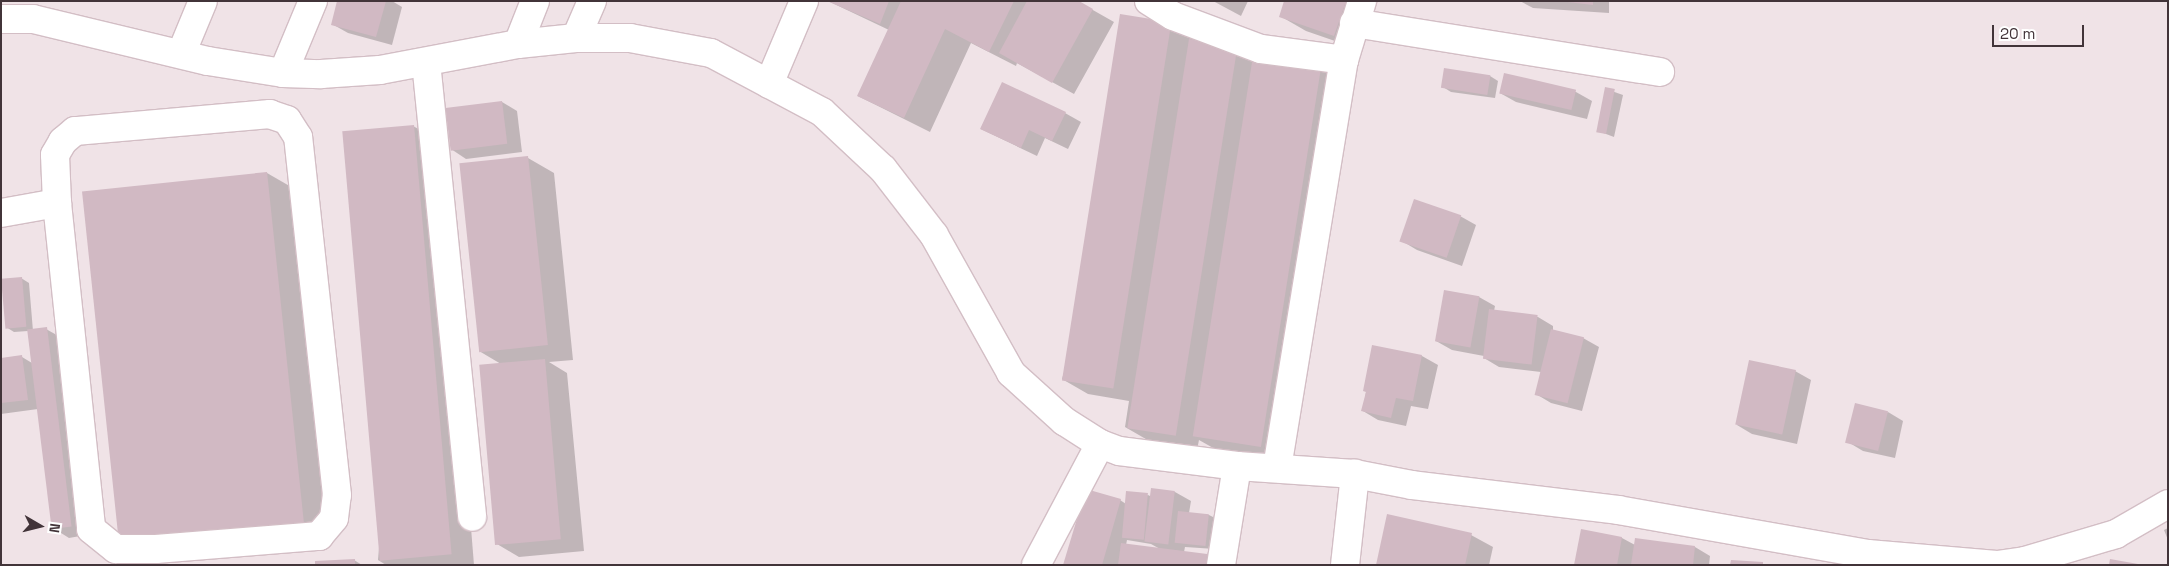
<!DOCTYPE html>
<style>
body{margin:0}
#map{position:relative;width:2169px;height:566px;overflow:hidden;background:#f0e3e7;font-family:"Space Grotesk",sans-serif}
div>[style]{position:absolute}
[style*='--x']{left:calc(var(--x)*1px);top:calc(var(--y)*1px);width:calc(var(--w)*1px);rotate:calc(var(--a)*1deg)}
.shadow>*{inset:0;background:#0003}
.building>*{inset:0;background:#d1b9c3;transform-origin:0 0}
.roads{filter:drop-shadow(1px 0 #d3bec5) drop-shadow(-1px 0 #d3bec5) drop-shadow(0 1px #d3bec5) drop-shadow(0 -1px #d3bec5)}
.minor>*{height:28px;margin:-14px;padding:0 14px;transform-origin:14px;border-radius:14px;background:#fff}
span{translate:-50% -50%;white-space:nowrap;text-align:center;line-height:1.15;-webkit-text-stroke:4.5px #fff;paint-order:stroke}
.frame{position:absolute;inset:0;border:2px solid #423439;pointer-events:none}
.north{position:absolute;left:15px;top:501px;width:50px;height:50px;-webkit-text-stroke:4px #fff;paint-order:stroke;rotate:98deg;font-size:14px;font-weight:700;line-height:20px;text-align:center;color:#423439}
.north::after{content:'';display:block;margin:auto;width:18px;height:22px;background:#423439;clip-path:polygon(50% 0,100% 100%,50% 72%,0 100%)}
.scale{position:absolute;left:1992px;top:25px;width:92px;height:22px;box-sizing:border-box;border:2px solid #423439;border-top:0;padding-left:6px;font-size:15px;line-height:18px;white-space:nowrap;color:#423439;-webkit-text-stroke:4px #fff;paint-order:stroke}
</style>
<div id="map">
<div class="shadow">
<div style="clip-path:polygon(338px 1px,392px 1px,402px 7px,392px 45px,348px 33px,332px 24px)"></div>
<div style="clip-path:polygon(828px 1px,1077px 1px,1114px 22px,1074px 94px,1017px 63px,1016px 66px,971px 43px,930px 132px,858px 96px,889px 30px)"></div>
<div style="clip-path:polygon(1213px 1px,1248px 1px,1241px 16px)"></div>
<div style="clip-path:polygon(1285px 1px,1377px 1px,1361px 50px,1306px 31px,1280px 16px)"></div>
<div style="clip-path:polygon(1520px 1px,1609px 1px,1609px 13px,1533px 8px)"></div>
<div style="clip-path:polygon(1171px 24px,1197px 39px,1196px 41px,1321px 68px,1347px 83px,1282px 461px,1215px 449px,1199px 440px,1197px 450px,1151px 442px,1125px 427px,1129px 401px,1088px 394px,1062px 379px)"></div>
<div style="clip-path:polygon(1445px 70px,1490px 76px,1498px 81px,1495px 98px,1451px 92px,1443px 87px)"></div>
<div style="clip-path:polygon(1505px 74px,1576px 92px,1592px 101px,1587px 119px,1516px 102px,1500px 93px)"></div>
<div style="clip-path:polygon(1606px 89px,1623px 95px,1614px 137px,1598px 131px)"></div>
<div style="clip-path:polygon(502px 102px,517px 111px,522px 152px,466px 159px,451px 149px)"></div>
<div style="clip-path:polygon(1065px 113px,1081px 122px,1068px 149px,1045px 138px,1037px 156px,981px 129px)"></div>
<div style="clip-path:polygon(413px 126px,440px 141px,474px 565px,386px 565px,378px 560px)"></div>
<div style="clip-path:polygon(528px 158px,554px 173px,573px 360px,549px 362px,567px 373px,584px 551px,519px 557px,497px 544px,501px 364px,479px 351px)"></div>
<div style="clip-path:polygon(267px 173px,293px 188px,328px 542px,145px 560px)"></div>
<div style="clip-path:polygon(1460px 216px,1476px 225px,1462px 266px,1417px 250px,1402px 241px)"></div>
<div style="clip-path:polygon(21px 278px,29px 283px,33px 331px,46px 329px,62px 338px,86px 535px,69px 538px,53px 528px,38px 409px,1px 414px,1px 359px,22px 357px,32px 363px,28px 331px,14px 332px,6px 327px)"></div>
<div style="clip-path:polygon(1445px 291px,1479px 297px,1495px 306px,1494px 311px,1538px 317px,1553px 326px,1553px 331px,1583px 338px,1599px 347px,1582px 411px,1551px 403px,1536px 394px,1541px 372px,1499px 367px,1484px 358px,1484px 356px,1452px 350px,1436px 341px)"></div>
<div style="clip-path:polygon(1373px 347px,1422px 356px,1438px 365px,1428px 409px,1411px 406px,1406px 426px,1378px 420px,1363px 411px)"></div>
<div style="clip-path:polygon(1795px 371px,1811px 380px,1797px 444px,1752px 434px,1737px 425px)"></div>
<div style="clip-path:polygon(1888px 412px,1903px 421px,1895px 458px,1863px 451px,1848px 442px)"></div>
<div style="clip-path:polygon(evenodd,1153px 490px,1175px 492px,1191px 501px,1189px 513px,1209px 515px,1217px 519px,1215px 549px,1185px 547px,1184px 552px,1229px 565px,1064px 565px,1120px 500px,1126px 504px,1148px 495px,1152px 497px,1153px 490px,1127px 540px,1151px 544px,1160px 549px,1126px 545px,1127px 540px)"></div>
<div style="clip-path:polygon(2168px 528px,2168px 540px,2164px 530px)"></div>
<div style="clip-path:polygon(1582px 530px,1622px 538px,1635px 545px,1695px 547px,1710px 556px,1709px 565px,1576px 565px)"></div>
<div style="clip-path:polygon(1471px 535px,1493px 547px,1489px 565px,1377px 565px)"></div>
<div style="clip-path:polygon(354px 560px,362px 565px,317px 565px)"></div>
</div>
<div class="building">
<div style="clip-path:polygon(337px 1px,386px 1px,376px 37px,331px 25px)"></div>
<div style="clip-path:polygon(827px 1px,889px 1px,880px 24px)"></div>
<div style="clip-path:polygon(901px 1px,1014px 1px,989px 52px,945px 29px,904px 118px,857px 96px)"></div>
<div style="clip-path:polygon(1027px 1px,1079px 1px,1093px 9px,1052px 83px,999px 53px)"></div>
<div style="clip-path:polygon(1284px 1px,1346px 1px,1334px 36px,1279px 17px)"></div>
<div style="clip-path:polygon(1559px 1px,1593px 1px,1593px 5px)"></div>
<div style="left:1120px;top:14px;width:52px;height:371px;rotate:9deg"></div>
<div style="left:1189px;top:39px;width:49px;height:394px;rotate:9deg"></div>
<div style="left:1253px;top:56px;width:69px;height:385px;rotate:9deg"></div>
<div style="left:1444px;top:68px;width:47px;height:20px;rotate:9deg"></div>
<div style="left:1504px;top:73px;width:74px;height:21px;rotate:13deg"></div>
<div style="clip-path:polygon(1002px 82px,1066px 112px,1052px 141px,1029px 130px,1021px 148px,980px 129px)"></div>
<div style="left:1605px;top:87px;width:10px;height:46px;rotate:11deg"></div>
<div style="left:502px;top:101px;width:43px;height:57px;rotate:83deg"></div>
<div style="left:414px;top:125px;width:431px;height:72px;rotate:85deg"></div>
<div style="left:528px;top:156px;width:190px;height:69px;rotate:84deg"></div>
<div style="left:267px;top:172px;width:357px;height:186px;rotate:84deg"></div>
<div style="left:1414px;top:199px;width:50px;height:45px;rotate:19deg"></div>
<div style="left:22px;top:277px;width:50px;height:21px;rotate:85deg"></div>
<div style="left:1444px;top:290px;width:36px;height:52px;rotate:10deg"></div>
<div style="left:1489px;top:309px;width:49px;height:50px;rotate:7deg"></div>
<div style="left:47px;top:327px;width:201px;height:20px;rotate:83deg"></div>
<div style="left:1551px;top:329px;width:34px;height:68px;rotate:14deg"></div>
<div style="clip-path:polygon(1372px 345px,1422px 355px,1413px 401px,1396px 398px,1391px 418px,1361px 411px,1366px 392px,1363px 391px)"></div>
<div style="clip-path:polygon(22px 355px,28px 400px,1px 403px,1px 358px)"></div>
<div style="left:545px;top:359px;width:181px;height:66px;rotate:85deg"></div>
<div style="left:1749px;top:360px;width:48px;height:66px;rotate:12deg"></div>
<div style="left:1855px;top:403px;width:34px;height:41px;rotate:14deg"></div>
<div style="left:1151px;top:488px;width:24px;height:54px;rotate:7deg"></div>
<div style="clip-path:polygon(1086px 489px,1121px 499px,1102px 565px,1063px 565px)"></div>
<div style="left:1126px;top:491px;width:22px;height:47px;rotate:5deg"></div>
<div style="left:1178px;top:511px;width:31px;height:32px;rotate:6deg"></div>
<div style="clip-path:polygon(1387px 514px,1472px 533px,1465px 565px,1376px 565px)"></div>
<div style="clip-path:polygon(1581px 529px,1622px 537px,1617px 565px,1574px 565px)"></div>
<div style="clip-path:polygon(1635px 538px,1695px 546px,1693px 565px,1631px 565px)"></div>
<div style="clip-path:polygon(1121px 543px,1215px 555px,1214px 565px,1118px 565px)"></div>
<div style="clip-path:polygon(355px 559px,355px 565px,315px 565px,315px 561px)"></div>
<div style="clip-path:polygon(2110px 559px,2138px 564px,2138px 565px,2109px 565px)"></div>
<div style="clip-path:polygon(1731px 560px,1763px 562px,1763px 565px,1730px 565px)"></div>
</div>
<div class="roads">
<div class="minor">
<div style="--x:1149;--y:1;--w:28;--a:32"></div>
<div style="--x:1173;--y:16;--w:94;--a:20.6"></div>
<div style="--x:1261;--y:49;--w:84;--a:7.5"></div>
<div style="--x:1;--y:19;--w:32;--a:0"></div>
<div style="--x:33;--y:19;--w:180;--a:13.5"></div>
<div style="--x:208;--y:61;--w:76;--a:9.1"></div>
<div style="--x:283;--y:73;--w:38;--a:2"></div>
<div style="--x:321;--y:74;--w:59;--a:-3.9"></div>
<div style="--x:380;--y:70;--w:140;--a:-10.7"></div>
<div style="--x:518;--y:44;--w:58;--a:-5.9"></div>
<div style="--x:576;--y:38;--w:54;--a:0"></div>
<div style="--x:630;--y:38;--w:82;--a:10.5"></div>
<div style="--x:711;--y:53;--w:126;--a:28"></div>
<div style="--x:822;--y:112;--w:83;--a:43.1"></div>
<div style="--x:883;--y:169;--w:83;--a:52.3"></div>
<div style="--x:934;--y:235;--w:158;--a:60.8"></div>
<div style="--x:1011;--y:373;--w:72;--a:42.2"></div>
<div style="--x:1064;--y:421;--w:43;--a:32.6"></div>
<div style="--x:1100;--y:444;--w:20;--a:20"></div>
<div style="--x:1119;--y:451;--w:119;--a:7.2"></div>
<div style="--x:1237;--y:466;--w:118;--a:3.9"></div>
<div style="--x:1355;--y:474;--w:58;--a:10.9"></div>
<div style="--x:1412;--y:485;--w:208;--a:6.9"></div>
<div style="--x:1618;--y:510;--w:254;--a:10"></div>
<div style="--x:1868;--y:554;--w:129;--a:4.9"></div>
<div style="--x:1997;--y:565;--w:28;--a:-8"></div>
<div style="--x:2025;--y:561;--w:95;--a:-16.5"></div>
<div style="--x:2116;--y:534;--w:60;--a:-30"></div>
<div style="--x:1354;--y:23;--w:310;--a:9.1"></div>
<div style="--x:576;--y:38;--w:40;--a:-66.6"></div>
<div style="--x:518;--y:44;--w:46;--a:-68.4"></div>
<div style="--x:181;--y:54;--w:57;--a:-67.5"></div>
<div style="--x:426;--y:62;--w:457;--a:84.2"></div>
<div style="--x:283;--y:73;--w:78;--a:-67.4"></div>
<div style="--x:769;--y:84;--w:90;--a:-67.1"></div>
<div style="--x:1;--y:213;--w:57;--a:-10.1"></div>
<div style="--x:57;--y:203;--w:328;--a:84"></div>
<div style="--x:91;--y:529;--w:32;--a:39"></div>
<div style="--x:116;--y:549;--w:40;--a:0"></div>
<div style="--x:156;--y:549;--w:164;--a:-4.6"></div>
<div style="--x:319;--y:536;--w:23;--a:-50"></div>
<div style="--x:334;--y:518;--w:23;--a:-83"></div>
<div style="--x:337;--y:495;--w:360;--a:-96.2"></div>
<div style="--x:298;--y:137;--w:20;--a:-123"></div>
<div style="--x:287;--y:120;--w:18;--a:-161"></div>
<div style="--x:270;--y:114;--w:196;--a:175"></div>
<div style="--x:75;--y:131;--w:16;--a:140"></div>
<div style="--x:63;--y:141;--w:16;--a:120"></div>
<div style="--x:55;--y:155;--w:48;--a:87.6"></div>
<div style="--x:1277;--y:468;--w:413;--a:-80.7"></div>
<div style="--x:1344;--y:60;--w:62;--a:-73"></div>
<div style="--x:1036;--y:565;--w:137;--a:-62.1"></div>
<div style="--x:1221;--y:565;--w:100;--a:-80.8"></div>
<div style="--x:1345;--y:565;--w:92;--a:-83.7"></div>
</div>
</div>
<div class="frame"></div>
<div class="north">N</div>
<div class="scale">20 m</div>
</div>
